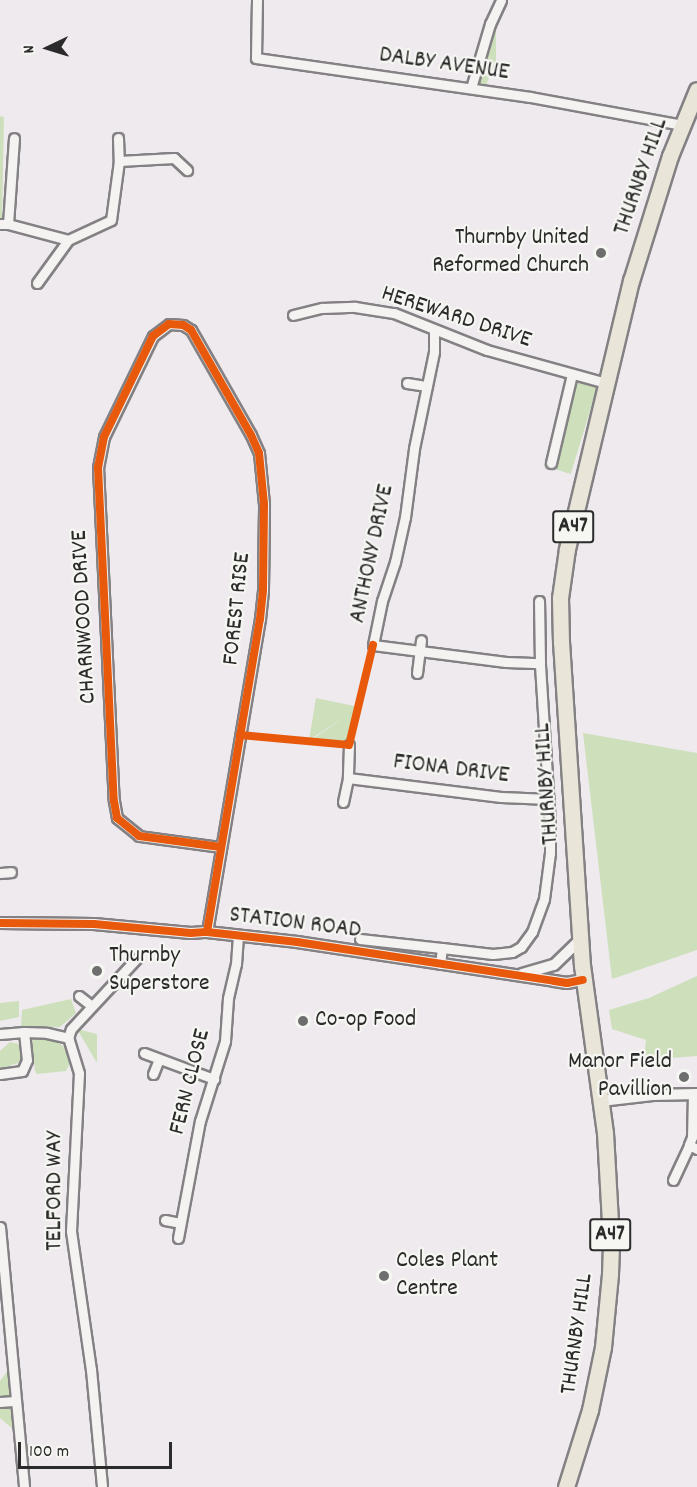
<!DOCTYPE html>
<style>
body{margin:0}
#map{position:relative;width:697px;height:1487px;overflow:hidden;background:#eeeaee;font-family:Dekko,sans-serif}
div>[style]{position:absolute}
[style*='--x']{left:calc(var(--x)*1px);top:calc(var(--y)*1px);width:calc(var(--w)*1px);rotate:calc(var(--a)*1deg)}
.green>*{inset:0;background:#cddfbb;transform-origin:0 0}
.roads{filter:drop-shadow(2px 0 #838183) drop-shadow(-2px 0 #838183) drop-shadow(0 2px #838183) drop-shadow(0 -2px #838183)}
.minor>*{height:9px;margin:-4.5px;padding:0 4.5px;transform-origin:4.5px;border-radius:4.5px;background:#f4f3f2}
.tertiary>*{height:10px;margin:-5px;padding:0 5px;transform-origin:5px;border-radius:5px;background:#f4f3f2}
.trunk>*{height:15px;margin:-7.5px;padding:0 7.5px;transform-origin:7.5px;border-radius:7.5px;background:#e9e5d9}
.cycleway>*{height:8px;margin:-4px;padding:0 4px;transform-origin:4px;border-radius:4px;background:#e8590c}
.dots>*{width:16px;height:16px;translate:-50% -50%;box-sizing:border-box;border:3px solid #f6f6f2;border-radius:50%}
span{translate:-50% -50%;white-space:nowrap;text-align:center;line-height:1.15;-webkit-text-stroke:4.5px #f6f6f2;paint-order:stroke}
.shield-label span{padding:2px 4px;background:#f6f6f2;border:2px solid;border-radius:4px;-webkit-text-stroke-width:0}
.shield-label{font-size:22px;color:#2b2b2b;font-weight:700}
.street-label{font-size:24px;color:#2b2b2b}
.poi-label{font-size:24px;color:#2b2b2b}
.right{translate:-100% -50%;text-align:right}
.left{translate:0 -50%;text-align:left}
.north{position:absolute;left:18px;top:18px;width:60px;height:60px;-webkit-text-stroke:4px #f6f6f2;paint-order:stroke;rotate:266deg;font-size:16px;font-weight:700;line-height:24px;text-align:center;color:#2b2b2b}
.north::after{content:'';display:block;margin:auto;width:21px;height:27px;background:#2b2b2b;clip-path:polygon(50% 0,100% 100%,50% 72%,0 100%)}
.scale{position:absolute;left:18px;top:1442px;width:154px;height:27px;box-sizing:border-box;border:3px solid #2b2b2b;border-top:0;padding-left:8px;font-size:18px;line-height:21px;white-space:nowrap;color:#2b2b2b;-webkit-text-stroke:4px #f6f6f2;paint-order:stroke}
</style>
<div id="map">
<div class="green">
<div style="clip-path:polygon(496px 11px,496px 62px,486px 85px,471px 88px)"></div>
<div style="clip-path:polygon(0 116px,4px 117px,2px 222px,0 222px)"></div>
<div style="left:572px;top:374px;width:28px;height:96px;rotate:17deg"></div>
<div style="clip-path:polygon(316px 698px,359px 707px,349px 745px,311px 740px,348px 715px,309px 740px)"></div>
<div style="clip-path:polygon(583px 733px,697px 753px,697px 950px,612px 979px)"></div>
<div style="clip-path:polygon(697px 976px,697px 1056px,644px 1060px,646px 1040px,612px 1029px,609px 1010px,649px 998px)"></div>
<div style="clip-path:polygon(71px 999px,76px 1013px,60px 1027px,21px 1027px,22px 1010px)"></div>
<div style="clip-path:polygon(19px 1001px,19px 1017px,0 1021px,0 1003px)"></div>
<div style="clip-path:polygon(77px 1029px,97px 1034px,97px 1063px)"></div>
<div style="clip-path:polygon(37px 1037px,48px 1038px,62px 1045px,72px 1059px,66px 1071px,37px 1074px,35px 1071px,32px 1039px)"></div>
<div style="clip-path:polygon(10px 1042px,19px 1044px,21px 1062px,0 1069px,0 1051px)"></div>
<div style="clip-path:polygon(13px 1364px,20px 1435px,0 1418px,0 1381px)"></div>
</div>
<div class="roads">
<div class="minor">
<div style="--x:257;--y:0;--w:58;--a:91"></div>
<div style="--x:256;--y:58;--w:277;--a:8.1"></div>
<div style="--x:530;--y:97;--w:156;--a:10.4"></div>
<div style="--x:471;--y:88;--w:67;--a:-73.5"></div>
<div style="--x:490;--y:24;--w:26;--a:-65"></div>
<div style="--x:118;--y:138;--w:23;--a:88"></div>
<div style="--x:0;--y:224;--w:8;--a:0"></div>
<div style="--x:8;--y:224;--w:62;--a:14.9"></div>
<div style="--x:68;--y:240;--w:47;--a:-24.9"></div>
<div style="--x:111;--y:220;--w:60;--a:-82.3"></div>
<div style="--x:119;--y:161;--w:55;--a:-3.1"></div>
<div style="--x:174;--y:158;--w:18;--a:43"></div>
<div style="--x:8;--y:224;--w:86;--a:-86"></div>
<div style="--x:37;--y:283;--w:53;--a:-54.2"></div>
<div style="--x:293;--y:315;--w:30;--a:-14"></div>
<div style="--x:322;--y:308;--w:33;--a:-2"></div>
<div style="--x:355;--y:307;--w:39;--a:9"></div>
<div style="--x:394;--y:313;--w:100;--a:21.7"></div>
<div style="--x:487;--y:350;--w:123;--a:15.5"></div>
<div style="--x:434;--y:330;--w:22;--a:90"></div>
<div style="--x:434;--y:352;--w:99;--a:101.7"></div>
<div style="--x:414;--y:449;--w:69;--a:97.5"></div>
<div style="--x:405;--y:517;--w:46;--a:102.5"></div>
<div style="--x:395;--y:562;--w:41;--a:108.4"></div>
<div style="--x:382;--y:601;--w:45;--a:101.6"></div>
<div style="--x:373;--y:645;--w:134;--a:7.3"></div>
<div style="--x:506;--y:662;--w:34;--a:2"></div>
<div style="--x:407;--y:383;--w:20;--a:9"></div>
<div style="--x:551;--y:463;--w:91;--a:-76.7"></div>
<div style="--x:417;--y:673;--w:33;--a:-83"></div>
<div style="--x:349;--y:745;--w:33;--a:92"></div>
<div style="--x:348;--y:778;--w:154;--a:7.1"></div>
<div style="--x:501;--y:797;--w:48;--a:2.4"></div>
<div style="--x:343;--y:802;--w:25;--a:-78"></div>
<div style="--x:0;--y:873;--w:11;--a:-5"></div>
<div style="--x:207;--y:932;--w:317;--a:-80.4"></div>
<div style="--x:260;--y:619;--w:29;--a:-84"></div>
<div style="--x:263;--y:590;--w:86;--a:-89.3"></div>
<div style="--x:264;--y:504;--w:51;--a:-95.6"></div>
<div style="--x:259;--y:453;--w:20;--a:-114"></div>
<div style="--x:251;--y:435;--w:121;--a:-119.7"></div>
<div style="--x:191;--y:330;--w:9;--a:-148"></div>
<div style="--x:183;--y:325;--w:14;--a:-176"></div>
<div style="--x:169;--y:324;--w:20;--a:143"></div>
<div style="--x:153;--y:336;--w:112;--a:115.9"></div>
<div style="--x:104;--y:437;--w:31;--a:101"></div>
<div style="--x:98;--y:467;--w:334;--a:87.3"></div>
<div style="--x:114;--y:801;--w:17;--a:80"></div>
<div style="--x:117;--y:818;--w:28;--a:39"></div>
<div style="--x:139;--y:836;--w:82;--a:7.7"></div>
<div style="--x:360;--y:939;--w:82;--a:6.3"></div>
<div style="--x:442;--y:948;--w:16;--a:97"></div>
<div style="--x:442;--y:948;--w:51;--a:6.7"></div>
<div style="--x:493;--y:954;--w:19;--a:-6"></div>
<div style="--x:512;--y:952;--w:10;--a:-29"></div>
<div style="--x:521;--y:947;--w:19;--a:-54"></div>
<div style="--x:532;--y:932;--w:35;--a:-70"></div>
<div style="--x:544;--y:899;--w:46;--a:-82.6"></div>
<div style="--x:550;--y:853;--w:29;--a:-90"></div>
<div style="--x:550;--y:824;--w:161;--a:-93.6"></div>
<div style="--x:540;--y:663;--w:62;--a:-90.9"></div>
<div style="--x:79;--y:996;--w:16;--a:38"></div>
<div style="--x:24;--y:1032;--w:23;--a:2"></div>
<div style="--x:47;--y:1033;--w:22;--a:13"></div>
<div style="--x:0;--y:1034;--w:24;--a:-5"></div>
<div style="--x:24;--y:1032;--w:28;--a:84"></div>
<div style="--x:27;--y:1060;--w:12;--a:114"></div>
<div style="--x:22;--y:1071;--w:22;--a:172"></div>
<div style="--x:144;--y:1053;--w:75;--a:20.4"></div>
<div style="--x:153;--y:1074;--w:16;--a:-68"></div>
<div style="--x:693;--y:1094;--w:43;--a:91.3"></div>
<div style="--x:692;--y:1137;--w:9;--a:111"></div>
<div style="--x:689;--y:1145;--w:9;--a:27"></div>
<div style="--x:673;--y:1180;--w:38;--a:-65"></div>
<div style="--x:165;--y:1220;--w:15;--a:11"></div>
<div style="--x:0;--y:1227;--w:261;--a:84.7"></div>
<div style="--x:178;--y:1238;--w:119;--a:-79.4"></div>
<div style="--x:200;--y:1121;--w:84;--a:-72.6"></div>
<div style="--x:225;--y:1041;--w:43;--a:-86"></div>
<div style="--x:228;--y:998;--w:35;--a:-77"></div>
<div style="--x:236;--y:964;--w:29;--a:-86"></div>
<div style="--x:0;--y:1402;--w:16;--a:-4"></div>
<div style="--x:102;--y:1486;--w:117;--a:-95.4"></div>
<div style="--x:91;--y:1370;--w:140;--a:-98.2"></div>
<div style="--x:71;--y:1231;--w:158;--a:-87.1"></div>
<div style="--x:79;--y:1073;--w:37;--a:-107"></div>
<div style="--x:68;--y:1038;--w:9;--a:-72"></div>
<div style="--x:71;--y:1029;--w:96;--a:-47.1"></div>
</div>
<div class="tertiary">
<div style="--x:0;--y:923;--w:94;--a:0.6"></div>
<div style="--x:94;--y:924;--w:97;--a:5.3"></div>
<div style="--x:191;--y:933;--w:16;--a:-4"></div>
<div style="--x:207;--y:932;--w:91;--a:6.3"></div>
<div style="--x:297;--y:942;--w:260;--a:8.6"></div>
<div style="--x:554;--y:981;--w:13;--a:9"></div>
<div style="--x:567;--y:983;--w:16;--a:-11"></div>
<div style="--x:522;--y:974;--w:33;--a:-16"></div>
<div style="--x:554;--y:965;--w:36;--a:-44"></div>
<div style="--x:601;--y:1101;--w:52;--a:-6.6"></div>
<div style="--x:653;--y:1095;--w:44;--a:-1.3"></div>
</div>
<div class="trunk">
<div style="--x:566;--y:1487;--w:81;--a:-72.7"></div>
<div style="--x:590;--y:1410;--w:64;--a:-78.3"></div>
<div style="--x:603;--y:1347;--w:73;--a:-84.5"></div>
<div style="--x:610;--y:1274;--w:34;--a:-88"></div>
<div style="--x:611;--y:1240;--w:107;--a:-93.2"></div>
<div style="--x:605;--y:1133;--w:169;--a:-97.8"></div>
<div style="--x:582;--y:966;--w:325;--a:-93.7"></div>
<div style="--x:561;--y:642;--w:44;--a:-91.3"></div>
<div style="--x:560;--y:598;--w:49;--a:-81.9"></div>
<div style="--x:567;--y:549;--w:276;--a:-76.6"></div>
<div style="--x:631;--y:281;--w:131;--a:-72.7"></div>
<div style="--x:670;--y:156;--w:71;--a:-67.8"></div>
</div>
</div>
<div class="cycleway">
<div style="--x:240;--y:735;--w:109;--a:5.2"></div>
<div style="--x:349;--y:745;--w:103;--a:-76.5"></div>
<div style="--x:0;--y:923;--w:94;--a:0.6"></div>
<div style="--x:94;--y:924;--w:97;--a:5.3"></div>
<div style="--x:191;--y:933;--w:16;--a:-4"></div>
<div style="--x:207;--y:932;--w:91;--a:6.3"></div>
<div style="--x:297;--y:942;--w:260;--a:8.6"></div>
<div style="--x:554;--y:981;--w:13;--a:9"></div>
<div style="--x:567;--y:983;--w:16;--a:-11"></div>
<div style="--x:207;--y:932;--w:317;--a:-80.4"></div>
<div style="--x:260;--y:619;--w:29;--a:-84"></div>
<div style="--x:263;--y:590;--w:86;--a:-89.3"></div>
<div style="--x:264;--y:504;--w:51;--a:-95.6"></div>
<div style="--x:259;--y:453;--w:20;--a:-114"></div>
<div style="--x:251;--y:435;--w:121;--a:-119.7"></div>
<div style="--x:191;--y:330;--w:9;--a:-148"></div>
<div style="--x:183;--y:325;--w:14;--a:-176"></div>
<div style="--x:169;--y:324;--w:20;--a:143"></div>
<div style="--x:153;--y:336;--w:112;--a:115.9"></div>
<div style="--x:104;--y:437;--w:31;--a:101"></div>
<div style="--x:98;--y:467;--w:334;--a:87.3"></div>
<div style="--x:114;--y:801;--w:17;--a:80"></div>
<div style="--x:117;--y:818;--w:28;--a:39"></div>
<div style="--x:139;--y:836;--w:82;--a:7.7"></div>
</div>
<div class="dots">
<div style="left:601px;top:253px;background:#6f6e6f"></div>
<div style="left:97px;top:971px;background:#6f6e6f"></div>
<div style="left:303px;top:1021px;background:#6f6e6f"></div>
<div style="left:684px;top:1077px;background:#6f6e6f"></div>
<div style="left:384px;top:1276px;background:#6f6e6f"></div>
</div>
<div class="shield-label">
<span style="left:573px;top:527px">A47</span>
<span style="left:610px;top:1235px">A47</span>
</div>
<div class="street-label">
<span style="left:444px;top:65px;rotate:8deg">DALBY AVENUE</span>
<span style="left:642px;top:177px;rotate:-71deg">THURNBY HILL</span>
<span style="left:456px;top:318px;rotate:18deg">HEREWARD DRIVE</span>
<span style="left:373px;top:554px;rotate:-78deg">ANTHONY DRIVE</span>
<span style="left:238px;top:609px;rotate:-84deg">FOREST RISE</span>
<span style="left:85px;top:617px;rotate:-93deg">CHARNWOOD DRIVE</span>
<span style="left:451px;top:770px;rotate:7deg">FIONA DRIVE</span>
<span style="left:548px;top:784px;rotate:-94deg">THURNBY HILL</span>
<span style="left:295px;top:924px;rotate:7deg">STATION ROAD</span>
<span style="left:191px;top:1082px;rotate:-76deg">FERN CLOSE</span>
<span style="left:56px;top:1191px;rotate:-90deg">TELFORD WAY</span>
<span style="left:578px;top:1334px;rotate:-82deg">THURNBY HILL</span>
</div>
<div class="poi-label">
<span class="right" style="left:589px;top:253px">Thurnby United<br>Reformed Church</span>
<span class="left" style="left:109px;top:971px">Thurnby<br>Superstore</span>
<span class="left" style="left:315px;top:1021px">Co-op Food</span>
<span class="right" style="left:672px;top:1077px">Manor Field<br>Pavillion</span>
<span class="left" style="left:396px;top:1276px">Coles Plant<br>Centre</span>
</div>
<div class="north">N</div>
<div class="scale">100 m</div>
</div>
